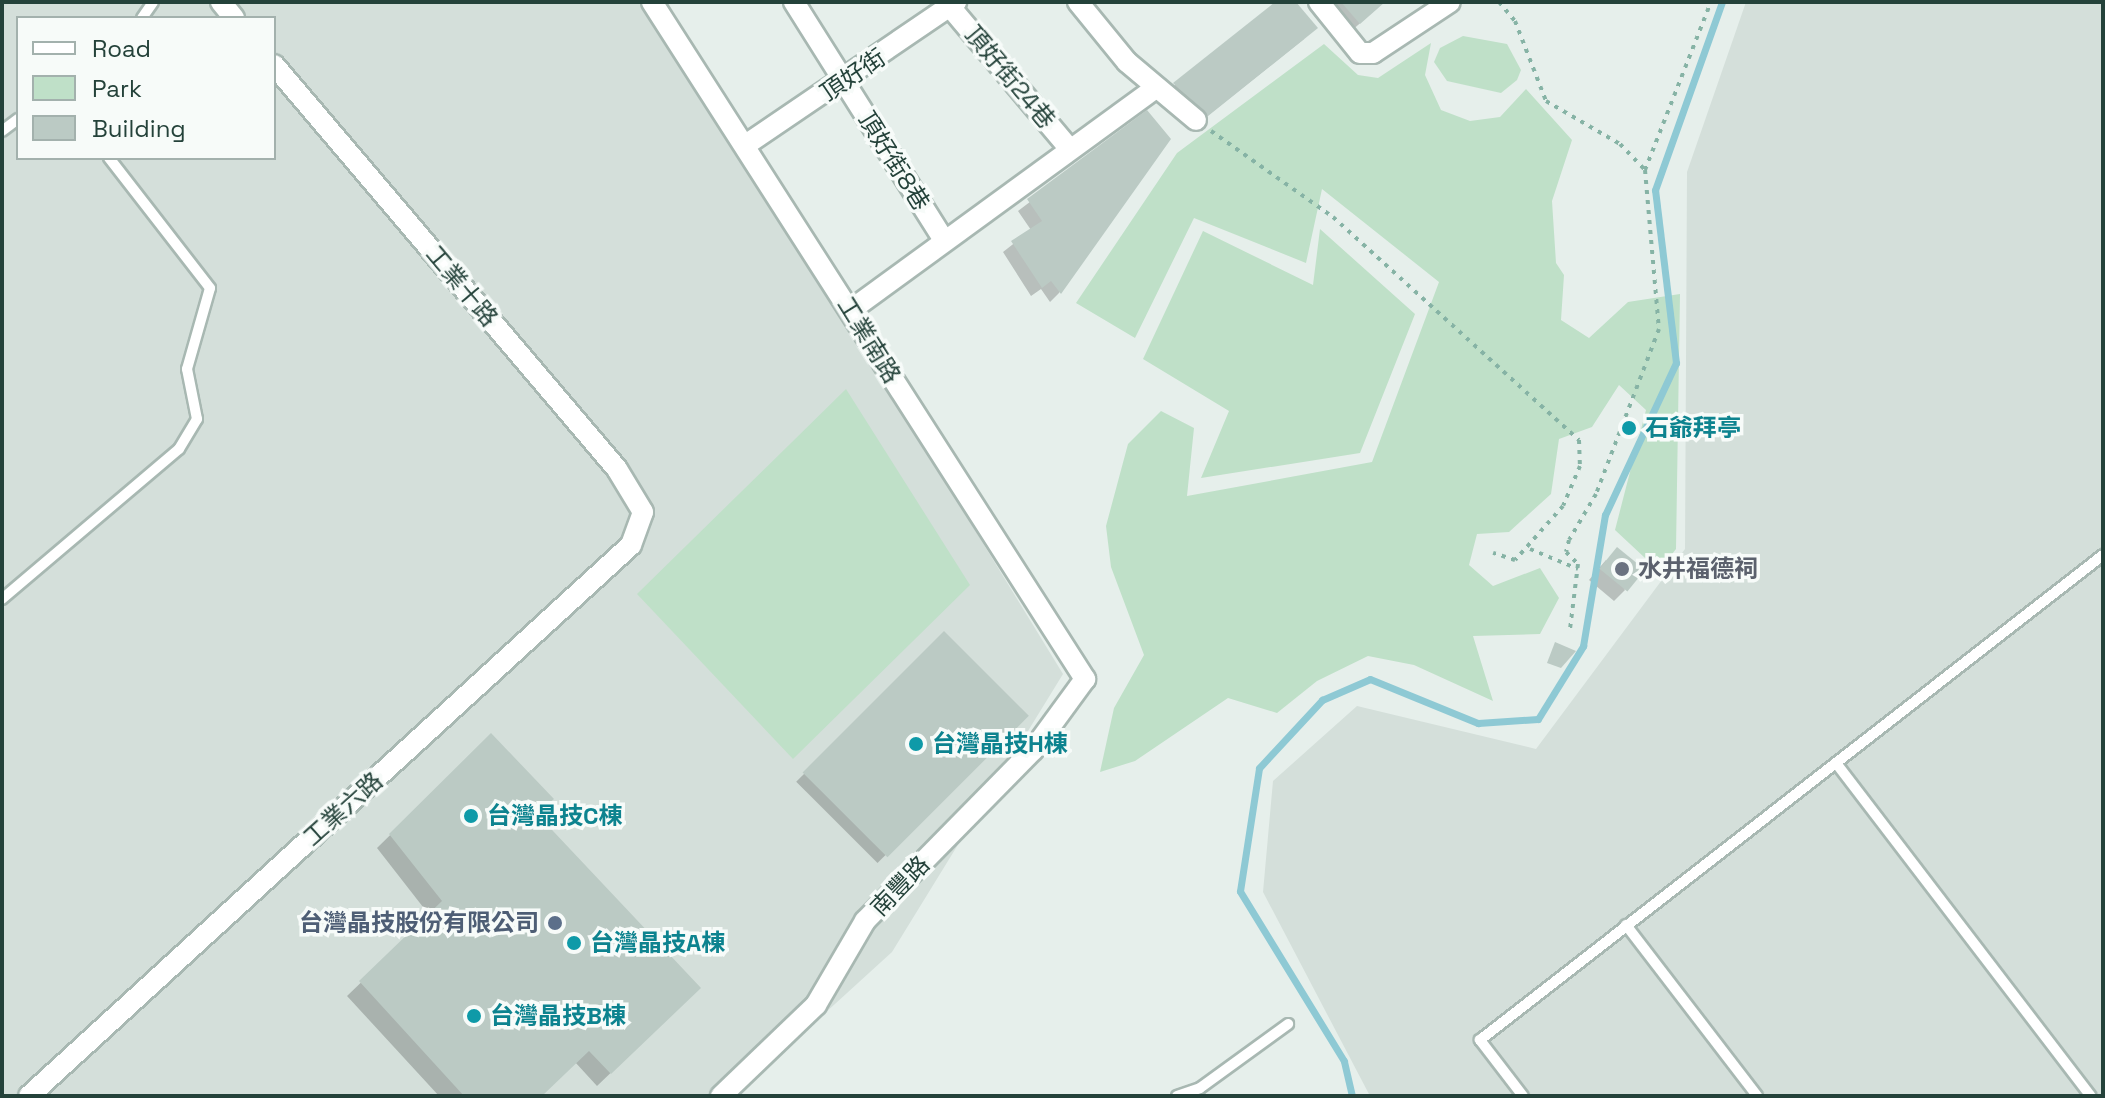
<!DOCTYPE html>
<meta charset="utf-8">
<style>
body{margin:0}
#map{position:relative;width:2105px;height:1098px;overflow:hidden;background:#e6efeb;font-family:"Space Grotesk","Noto Sans TC",sans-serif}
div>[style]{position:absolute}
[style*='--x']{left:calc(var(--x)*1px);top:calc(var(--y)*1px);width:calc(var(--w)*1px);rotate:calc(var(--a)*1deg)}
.built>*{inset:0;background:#d4dfda}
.green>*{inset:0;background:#bfe0c8}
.shadow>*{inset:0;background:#0003;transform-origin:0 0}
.stream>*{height:7px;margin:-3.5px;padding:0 3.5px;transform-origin:3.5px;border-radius:3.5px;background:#8ec9d4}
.building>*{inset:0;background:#bbcac4;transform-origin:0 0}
.path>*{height:4px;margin-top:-2px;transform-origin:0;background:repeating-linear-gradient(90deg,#86b3a5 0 4px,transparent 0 10px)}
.roads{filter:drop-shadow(2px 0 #a8b8b2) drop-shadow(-2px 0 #a8b8b2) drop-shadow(0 2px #a8b8b2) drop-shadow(0 -2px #a8b8b2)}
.lane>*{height:10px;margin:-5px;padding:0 5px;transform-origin:5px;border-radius:5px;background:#fff}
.street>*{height:20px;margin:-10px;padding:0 10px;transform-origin:10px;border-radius:10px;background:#fff}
.dots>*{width:22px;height:22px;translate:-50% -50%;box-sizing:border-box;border:4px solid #f7fbf9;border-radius:50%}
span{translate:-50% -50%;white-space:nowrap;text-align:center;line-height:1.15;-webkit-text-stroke:7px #f7fbf9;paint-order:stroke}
.street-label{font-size:24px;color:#24423a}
.culture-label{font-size:24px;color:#0d838f;font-weight:700}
.left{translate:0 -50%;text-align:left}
.worship-label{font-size:24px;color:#5b616d;font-weight:700}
.service-label{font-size:24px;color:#4e5e75;font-weight:700}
.right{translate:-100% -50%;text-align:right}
.frame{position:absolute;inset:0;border:4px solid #24423a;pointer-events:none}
.legend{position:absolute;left:16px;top:16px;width:260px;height:144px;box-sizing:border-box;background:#f7fbf9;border:2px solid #a3b1ad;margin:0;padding:10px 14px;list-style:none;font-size:24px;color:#24423a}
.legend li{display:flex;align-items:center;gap:16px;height:40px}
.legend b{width:40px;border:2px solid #a3b1ad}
</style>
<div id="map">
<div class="built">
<div style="clip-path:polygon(evenodd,2px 2px,652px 2px,1063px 674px,892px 952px,734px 1096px,2px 1096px,2px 2px,18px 18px,274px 18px,274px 158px,18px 158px,18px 18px)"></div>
<div style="clip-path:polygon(1746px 2px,2103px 2px,2103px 1096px,1370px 1096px,1263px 892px,1273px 781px,1357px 706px,1536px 749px,1685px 549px,1687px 172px)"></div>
</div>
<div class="green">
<div style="clip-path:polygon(1463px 36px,1507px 44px,1521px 70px,1517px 80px,1501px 93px,1447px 81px,1434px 62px,1440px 48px)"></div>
<div style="clip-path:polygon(1431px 43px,1425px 75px,1441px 110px,1470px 121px,1500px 117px,1526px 89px,1572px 140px,1552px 201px,1556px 263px,1564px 275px,1561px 320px,1589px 338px,1628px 302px,1680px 294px,1676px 549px,1659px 571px,1615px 530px,1646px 410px,1619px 385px,1592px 427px,1559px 439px,1551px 494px,1509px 532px,1477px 534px,1469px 565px,1493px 586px,1540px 568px,1559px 598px,1540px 634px,1473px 636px,1493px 701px,1414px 665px,1368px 656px,1317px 681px,1277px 713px,1228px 698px,1135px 761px,1100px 772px,1114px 708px,1144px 655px,1111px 567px,1106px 526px,1128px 444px,1161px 411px,1194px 428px,1187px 496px,1372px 462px,1439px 282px,1322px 189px,1306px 263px,1194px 218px,1135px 338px,1076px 303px,1177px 153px,1324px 44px,1358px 75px,1378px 78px)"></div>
<div style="clip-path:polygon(1320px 229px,1415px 314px,1360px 453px,1201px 478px,1229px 411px,1143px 359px,1203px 231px,1313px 285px)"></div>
<div style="clip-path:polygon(846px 389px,970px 585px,793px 759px,637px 594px)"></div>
</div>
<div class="shadow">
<div style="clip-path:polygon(1278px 2px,1294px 2px,1304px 39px,1196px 125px,1163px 95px)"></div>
<div style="clip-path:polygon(1322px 2px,1384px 2px,1349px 33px)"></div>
<div style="clip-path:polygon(1147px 113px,1169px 139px,1059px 293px,1050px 302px,1041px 289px,1031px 296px,1003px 252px,1031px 230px,1018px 211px)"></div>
<div style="clip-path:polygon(1606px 560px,1625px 590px,1614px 601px,1589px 580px)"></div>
<div style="left:944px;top:634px;width:115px;height:209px;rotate:45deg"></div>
<div style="clip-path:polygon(491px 736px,535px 815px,686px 1001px,597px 1086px,575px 1062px,539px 1096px,439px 1096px,347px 996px,430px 916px,377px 848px)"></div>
</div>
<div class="stream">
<div style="--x:1352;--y:1096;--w:36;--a:-103"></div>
<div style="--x:1344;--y:1061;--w:199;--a:-121.5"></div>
<div style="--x:1240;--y:891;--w:124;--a:-81.2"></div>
<div style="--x:1259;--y:768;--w:93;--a:-47.2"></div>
<div style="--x:1322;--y:700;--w:52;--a:-23.6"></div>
<div style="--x:1370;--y:679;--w:117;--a:22.2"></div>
<div style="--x:1478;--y:723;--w:60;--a:-3.8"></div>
<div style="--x:1538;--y:719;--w:86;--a:-58.3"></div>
<div style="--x:1583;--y:646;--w:133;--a:-80.5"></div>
<div style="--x:1605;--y:515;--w:168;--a:-65"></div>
<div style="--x:1676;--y:363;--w:174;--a:-96.9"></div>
<div style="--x:1655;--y:190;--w:200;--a:-70.4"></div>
</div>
<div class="building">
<div style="clip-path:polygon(1275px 2px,1296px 2px,1318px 28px,1208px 116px,1173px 83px)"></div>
<div style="clip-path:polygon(1341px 2px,1385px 2px,1360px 24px)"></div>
<div style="clip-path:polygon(1147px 110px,1171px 139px,1061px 294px,1051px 281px,1042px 288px,1011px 241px,1042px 221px,1027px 199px)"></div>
<div style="left:1617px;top:547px;width:36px;height:28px;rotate:39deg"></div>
<div style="left:944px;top:631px;width:120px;height:200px;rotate:45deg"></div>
<div style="clip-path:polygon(1555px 642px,1576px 651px,1561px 668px,1547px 663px)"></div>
<div style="clip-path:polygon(491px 733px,554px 799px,537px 814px,701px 988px,611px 1074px,589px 1051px,542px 1096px,464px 1096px,359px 981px,442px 901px,389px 834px)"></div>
</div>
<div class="path">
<div style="--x:1499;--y:2;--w:25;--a:50"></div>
<div style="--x:1515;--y:21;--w:86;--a:68.8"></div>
<div style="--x:1546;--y:101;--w:86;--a:30.2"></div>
<div style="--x:1620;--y:144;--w:36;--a:46"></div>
<div style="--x:1645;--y:170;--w:160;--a:85"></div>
<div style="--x:1659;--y:329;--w:177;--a:110.9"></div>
<div style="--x:1596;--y:494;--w:53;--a:120.4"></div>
<div style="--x:1569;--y:540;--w:12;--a:104"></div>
<div style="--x:1566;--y:552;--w:17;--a:45"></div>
<div style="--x:1578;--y:564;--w:65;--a:97"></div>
<div style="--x:1211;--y:131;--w:149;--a:35.2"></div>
<div style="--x:1333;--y:217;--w:332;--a:42.2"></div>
<div style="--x:1579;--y:440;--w:26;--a:88"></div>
<div style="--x:1580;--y:466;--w:43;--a:113"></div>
<div style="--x:1563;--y:506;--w:72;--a:131.6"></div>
<div style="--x:1515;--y:560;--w:23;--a:-162"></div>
<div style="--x:1645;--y:170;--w:180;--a:-68.6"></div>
<div style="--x:1530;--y:549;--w:52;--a:22.6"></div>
</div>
<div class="roads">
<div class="lane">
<div style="--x:142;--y:18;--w:19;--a:-55"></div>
<div style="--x:2;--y:131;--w:20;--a:-37"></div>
<div style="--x:2;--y:599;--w:232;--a:-40.3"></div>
<div style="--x:179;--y:449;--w:35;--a:-59"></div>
<div style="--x:197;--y:419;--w:51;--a:-101.3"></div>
<div style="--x:187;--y:369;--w:84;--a:-74.1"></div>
<div style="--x:210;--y:288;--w:165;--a:-127.8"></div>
<div style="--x:1836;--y:763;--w:419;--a:52.6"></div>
<div style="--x:1626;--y:925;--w:215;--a:52.5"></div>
<div style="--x:1177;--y:1096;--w:24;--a:-19"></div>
<div style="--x:1200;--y:1088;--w:109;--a:-36"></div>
<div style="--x:1523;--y:1096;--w:71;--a:-127.5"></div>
<div style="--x:1480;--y:1040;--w:790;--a:-37.9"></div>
</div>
<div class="street">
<div style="--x:221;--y:2;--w:21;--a:51"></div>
<div style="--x:652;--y:2;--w:804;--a:57.4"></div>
<div style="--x:1085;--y:679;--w:88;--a:126.2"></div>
<div style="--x:1033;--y:750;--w:240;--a:134.5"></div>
<div style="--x:865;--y:921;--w:97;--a:120.3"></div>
<div style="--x:816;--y:1005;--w:132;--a:136.2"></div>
<div style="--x:794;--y:2;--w:281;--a:57.8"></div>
<div style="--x:946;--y:2;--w:191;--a:49.9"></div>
<div style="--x:1078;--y:2;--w:77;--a:50.8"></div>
<div style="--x:1127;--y:62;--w:90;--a:40"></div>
<div style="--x:1319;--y:2;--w:65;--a:51.2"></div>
<div style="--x:1360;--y:53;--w:13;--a:0"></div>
<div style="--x:1373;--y:53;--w:92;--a:-33.5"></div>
<div style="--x:747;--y:144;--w:253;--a:-34.2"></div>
<div style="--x:851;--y:310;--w:376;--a:-36.1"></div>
<div style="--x:29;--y:1096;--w:816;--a:-42.47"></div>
<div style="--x:631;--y:545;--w:35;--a:-70"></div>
<div style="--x:643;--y:512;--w:50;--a:-121.2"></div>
<div style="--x:617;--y:469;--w:530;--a:-130.33"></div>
</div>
</div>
<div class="dots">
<div style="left:1629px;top:428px;background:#0f9aa8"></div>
<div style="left:1622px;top:569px;background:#6b7280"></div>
<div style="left:916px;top:744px;background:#0f9aa8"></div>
<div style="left:471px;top:816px;background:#0f9aa8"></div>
<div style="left:555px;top:923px;background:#5c6f8a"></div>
<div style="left:574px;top:943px;background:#0f9aa8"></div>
<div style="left:474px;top:1016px;background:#0f9aa8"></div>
</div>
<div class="street-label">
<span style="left:853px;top:75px;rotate:-34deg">頂好街</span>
<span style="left:1010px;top:77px;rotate:50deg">頂好街24巷</span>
<span style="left:894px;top:161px;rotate:58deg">頂好街8巷</span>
<span style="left:462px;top:286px;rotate:50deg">工業十路</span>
<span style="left:869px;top:340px;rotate:58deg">工業南路</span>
<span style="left:343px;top:809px;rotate:-42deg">工業六路</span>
<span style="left:900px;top:886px;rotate:-46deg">南豐路</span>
</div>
<div class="culture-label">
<span class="left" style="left:1645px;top:428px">石爺拜亭</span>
<span class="left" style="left:932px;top:744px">台灣晶技H棟</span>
<span class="left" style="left:487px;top:816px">台灣晶技C棟</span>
<span class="left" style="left:590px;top:943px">台灣晶技A棟</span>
<span class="left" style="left:490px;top:1016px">台灣晶技B棟</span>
</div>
<div class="worship-label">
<span class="left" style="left:1638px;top:569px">水井福德祠</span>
</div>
<div class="service-label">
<span class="right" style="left:539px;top:923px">台灣晶技股份有限公司</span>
</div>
<div class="frame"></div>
<ul class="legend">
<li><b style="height:10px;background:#fff"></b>Road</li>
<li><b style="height:22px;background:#bfe0c8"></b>Park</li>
<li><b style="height:22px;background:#bbcac4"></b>Building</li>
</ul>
</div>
